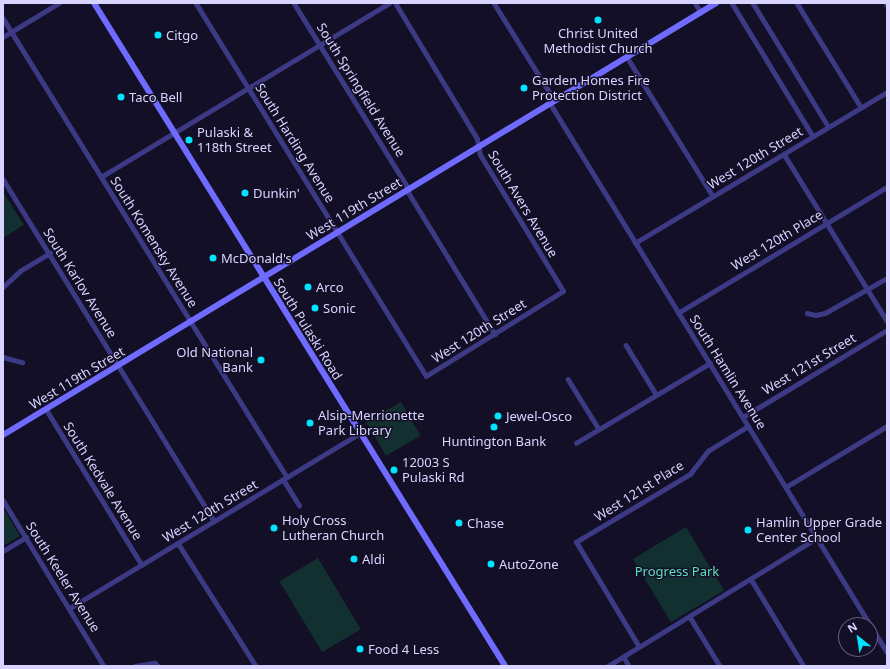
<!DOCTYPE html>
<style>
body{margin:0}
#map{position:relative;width:890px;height:669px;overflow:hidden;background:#130f26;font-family:"Noto Sans",sans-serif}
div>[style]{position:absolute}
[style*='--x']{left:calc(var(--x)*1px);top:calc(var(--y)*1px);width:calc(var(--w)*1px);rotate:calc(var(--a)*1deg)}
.green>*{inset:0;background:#12302f;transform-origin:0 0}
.street>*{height:4.5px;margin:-2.25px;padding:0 2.25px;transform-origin:2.25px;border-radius:2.25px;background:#3d3a85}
.secondary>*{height:6px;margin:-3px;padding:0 3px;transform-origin:3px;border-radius:3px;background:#6f6bff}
.dots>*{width:11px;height:11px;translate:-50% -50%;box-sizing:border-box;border:2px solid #130f26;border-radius:50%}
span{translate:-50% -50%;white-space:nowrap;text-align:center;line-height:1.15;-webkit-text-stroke:3px #130f26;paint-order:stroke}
.poi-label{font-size:13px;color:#d9d4ff}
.left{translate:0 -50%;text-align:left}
.right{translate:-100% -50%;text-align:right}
.street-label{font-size:13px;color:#d9d4ff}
.park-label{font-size:13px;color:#5fe0c0}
.frame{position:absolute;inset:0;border:4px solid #d9d4ff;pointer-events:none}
.north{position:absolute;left:838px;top:617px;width:40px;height:40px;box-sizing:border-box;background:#130f26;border:1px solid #625e7d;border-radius:50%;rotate:330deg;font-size:11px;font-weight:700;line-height:16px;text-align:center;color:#d9d4ff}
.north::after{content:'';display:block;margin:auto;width:14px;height:18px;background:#00e5ff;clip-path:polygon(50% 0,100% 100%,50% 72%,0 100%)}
</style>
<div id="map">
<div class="green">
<div style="clip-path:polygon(3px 192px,24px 225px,3px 238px)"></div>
<div style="left:401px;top:402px;width:39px;height:40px;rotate:60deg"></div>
<div style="clip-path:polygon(3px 508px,20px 536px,3px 546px)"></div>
<div style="left:686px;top:527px;width:74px;height:62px;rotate:59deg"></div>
<div style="left:318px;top:558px;width:83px;height:45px;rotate:59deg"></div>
</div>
<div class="street">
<div style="--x:196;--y:3;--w:438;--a:58.3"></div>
<div style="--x:426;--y:376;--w:161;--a:-31.8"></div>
<div style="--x:563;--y:291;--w:159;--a:-121.4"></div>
<div style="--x:480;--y:155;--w:16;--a:-101"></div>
<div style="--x:477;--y:139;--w:159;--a:-121.1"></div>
<div style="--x:294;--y:3;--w:219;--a:58.3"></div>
<div style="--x:494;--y:3;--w:115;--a:58.1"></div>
<div style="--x:695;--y:3;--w:11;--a:56"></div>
<div style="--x:732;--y:3;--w:156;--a:58.7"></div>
<div style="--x:753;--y:3;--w:144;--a:58.6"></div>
<div style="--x:797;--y:3;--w:122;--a:58.4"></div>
<div style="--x:886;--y:3;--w:2;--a:63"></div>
<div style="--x:3;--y:18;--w:540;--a:58.25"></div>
<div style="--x:3;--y:37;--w:66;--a:-31.3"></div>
<div style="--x:627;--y:57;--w:163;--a:58.3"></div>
<div style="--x:550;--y:103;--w:644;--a:58.46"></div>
<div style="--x:784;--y:154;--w:196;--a:58.3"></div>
<div style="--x:101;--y:177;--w:336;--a:-31.1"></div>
<div style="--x:3;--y:179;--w:402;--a:58.3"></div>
<div style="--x:407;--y:190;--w:169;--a:58.6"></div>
<div style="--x:635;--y:243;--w:294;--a:-30.9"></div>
<div style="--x:3;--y:287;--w:23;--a:-43"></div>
<div style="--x:20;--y:271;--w:35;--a:-31"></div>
<div style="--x:678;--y:313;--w:244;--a:-31.1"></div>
<div style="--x:807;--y:313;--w:9;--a:13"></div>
<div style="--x:816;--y:315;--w:9;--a:-13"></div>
<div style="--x:825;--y:313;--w:71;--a:-29.4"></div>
<div style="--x:626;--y:345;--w:57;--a:58.5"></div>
<div style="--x:3;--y:357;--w:20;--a:15"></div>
<div style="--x:568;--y:379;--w:59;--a:58.2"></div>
<div style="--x:46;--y:409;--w:183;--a:58.4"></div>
<div style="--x:743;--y:417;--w:168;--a:-31.1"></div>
<div style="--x:576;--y:443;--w:156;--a:-30.8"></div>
<div style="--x:283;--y:479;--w:31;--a:58"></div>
<div style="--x:786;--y:487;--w:118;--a:-31.1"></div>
<div style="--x:3;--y:500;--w:194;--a:58.7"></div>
<div style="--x:178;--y:543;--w:146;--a:57.6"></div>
<div style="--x:3;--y:551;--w:27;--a:-31"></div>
<div style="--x:751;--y:579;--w:102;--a:58.7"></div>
<div style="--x:70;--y:608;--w:339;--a:-31.1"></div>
<div style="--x:690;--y:617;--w:57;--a:58.5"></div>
<div style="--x:639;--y:647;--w:122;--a:-121"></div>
<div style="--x:576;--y:542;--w:133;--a:-30.8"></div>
<div style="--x:690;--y:474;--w:29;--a:-52"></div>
<div style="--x:708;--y:451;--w:47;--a:-32"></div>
<div style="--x:624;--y:657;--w:10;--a:61"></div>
<div style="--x:135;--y:666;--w:20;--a:-9"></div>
<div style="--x:155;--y:663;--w:4;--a:45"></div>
<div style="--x:608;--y:666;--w:245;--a:-31.5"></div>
</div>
<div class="secondary">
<div style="--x:94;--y:3;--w:780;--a:58.2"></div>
<div style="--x:3;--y:435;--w:834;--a:-31.21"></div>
</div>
<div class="dots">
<div style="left:598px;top:20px;background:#00e5ff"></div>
<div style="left:158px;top:35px;background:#00e5ff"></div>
<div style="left:524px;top:88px;background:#00e5ff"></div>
<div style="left:121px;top:97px;background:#00e5ff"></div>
<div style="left:189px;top:140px;background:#00e5ff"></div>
<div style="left:245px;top:193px;background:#00e5ff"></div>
<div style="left:213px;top:258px;background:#00e5ff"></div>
<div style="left:308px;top:287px;background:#00e5ff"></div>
<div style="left:315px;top:308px;background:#00e5ff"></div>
<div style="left:261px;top:360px;background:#00e5ff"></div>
<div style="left:498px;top:416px;background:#00e5ff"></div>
<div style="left:310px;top:423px;background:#00e5ff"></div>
<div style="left:494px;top:427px;background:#00e5ff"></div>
<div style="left:394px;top:470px;background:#00e5ff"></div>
<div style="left:459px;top:523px;background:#00e5ff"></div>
<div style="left:274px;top:528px;background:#00e5ff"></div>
<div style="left:748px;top:530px;background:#00e5ff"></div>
<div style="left:354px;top:559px;background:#00e5ff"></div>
<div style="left:491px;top:564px;background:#00e5ff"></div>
<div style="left:360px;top:649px;background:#00e5ff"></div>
</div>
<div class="poi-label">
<span style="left:598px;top:41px">Christ United<br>Methodist Church</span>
<span class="left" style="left:166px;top:35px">Citgo</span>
<span class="left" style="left:532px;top:88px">Garden Homes Fire<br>Protection District</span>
<span class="left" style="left:129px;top:97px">Taco Bell</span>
<span class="left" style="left:197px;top:140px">Pulaski &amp;<br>118th Street</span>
<span class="left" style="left:253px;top:193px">Dunkin'</span>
<span class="left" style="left:221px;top:258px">McDonald's</span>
<span class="left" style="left:316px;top:287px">Arco</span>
<span class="left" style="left:323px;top:308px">Sonic</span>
<span class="right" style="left:253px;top:360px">Old National<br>Bank</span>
<span class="left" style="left:318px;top:423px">Alsip-Merrionette<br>Park Library</span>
<span class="left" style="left:506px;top:416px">Jewel-Osco</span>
<span style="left:494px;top:441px">Huntington Bank</span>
<span class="left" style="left:402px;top:470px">12003 S<br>Pulaski Rd</span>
<span class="left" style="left:282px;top:528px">Holy Cross<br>Lutheran Church</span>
<span class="left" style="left:467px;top:523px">Chase</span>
<span class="left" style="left:756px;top:530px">Hamlin Upper Grade<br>Center School</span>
<span class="left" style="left:362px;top:559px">Aldi</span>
<span class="left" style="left:499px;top:564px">AutoZone</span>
<span class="left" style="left:368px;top:649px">Food 4 Less</span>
</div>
<div class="street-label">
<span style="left:361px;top:90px;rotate:58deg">South Springfield Avenue</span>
<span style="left:295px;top:143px;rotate:58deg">South Harding Avenue</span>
<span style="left:755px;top:158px;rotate:-31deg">West 120th Street</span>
<span style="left:523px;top:204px;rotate:59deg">South Avers Avenue</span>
<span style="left:354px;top:209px;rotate:-31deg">West 119th Street</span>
<span style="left:777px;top:240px;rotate:-31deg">West 120th Place</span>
<span style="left:154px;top:242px;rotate:58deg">South Komensky Avenue</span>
<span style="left:80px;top:283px;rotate:58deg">South Karlov Avenue</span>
<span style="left:308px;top:329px;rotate:58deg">South Pulaski Road</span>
<span style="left:479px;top:331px;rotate:-32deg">West 120th Street</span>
<span style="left:809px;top:364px;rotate:-31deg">West 121st Street</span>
<span style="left:728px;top:372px;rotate:58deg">South Hamlin Avenue</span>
<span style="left:77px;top:378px;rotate:-31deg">West 119th Street</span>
<span style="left:103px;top:481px;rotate:58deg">South Kedvale Avenue</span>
<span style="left:639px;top:491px;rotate:-32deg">West 121st Place</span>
<span style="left:210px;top:511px;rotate:-31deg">West 120th Street</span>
<span style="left:63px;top:577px;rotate:58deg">South Keeler Avenue</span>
</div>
<div class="park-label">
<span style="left:677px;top:571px">Progress Park</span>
</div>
<div class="frame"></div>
<div class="north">N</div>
</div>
